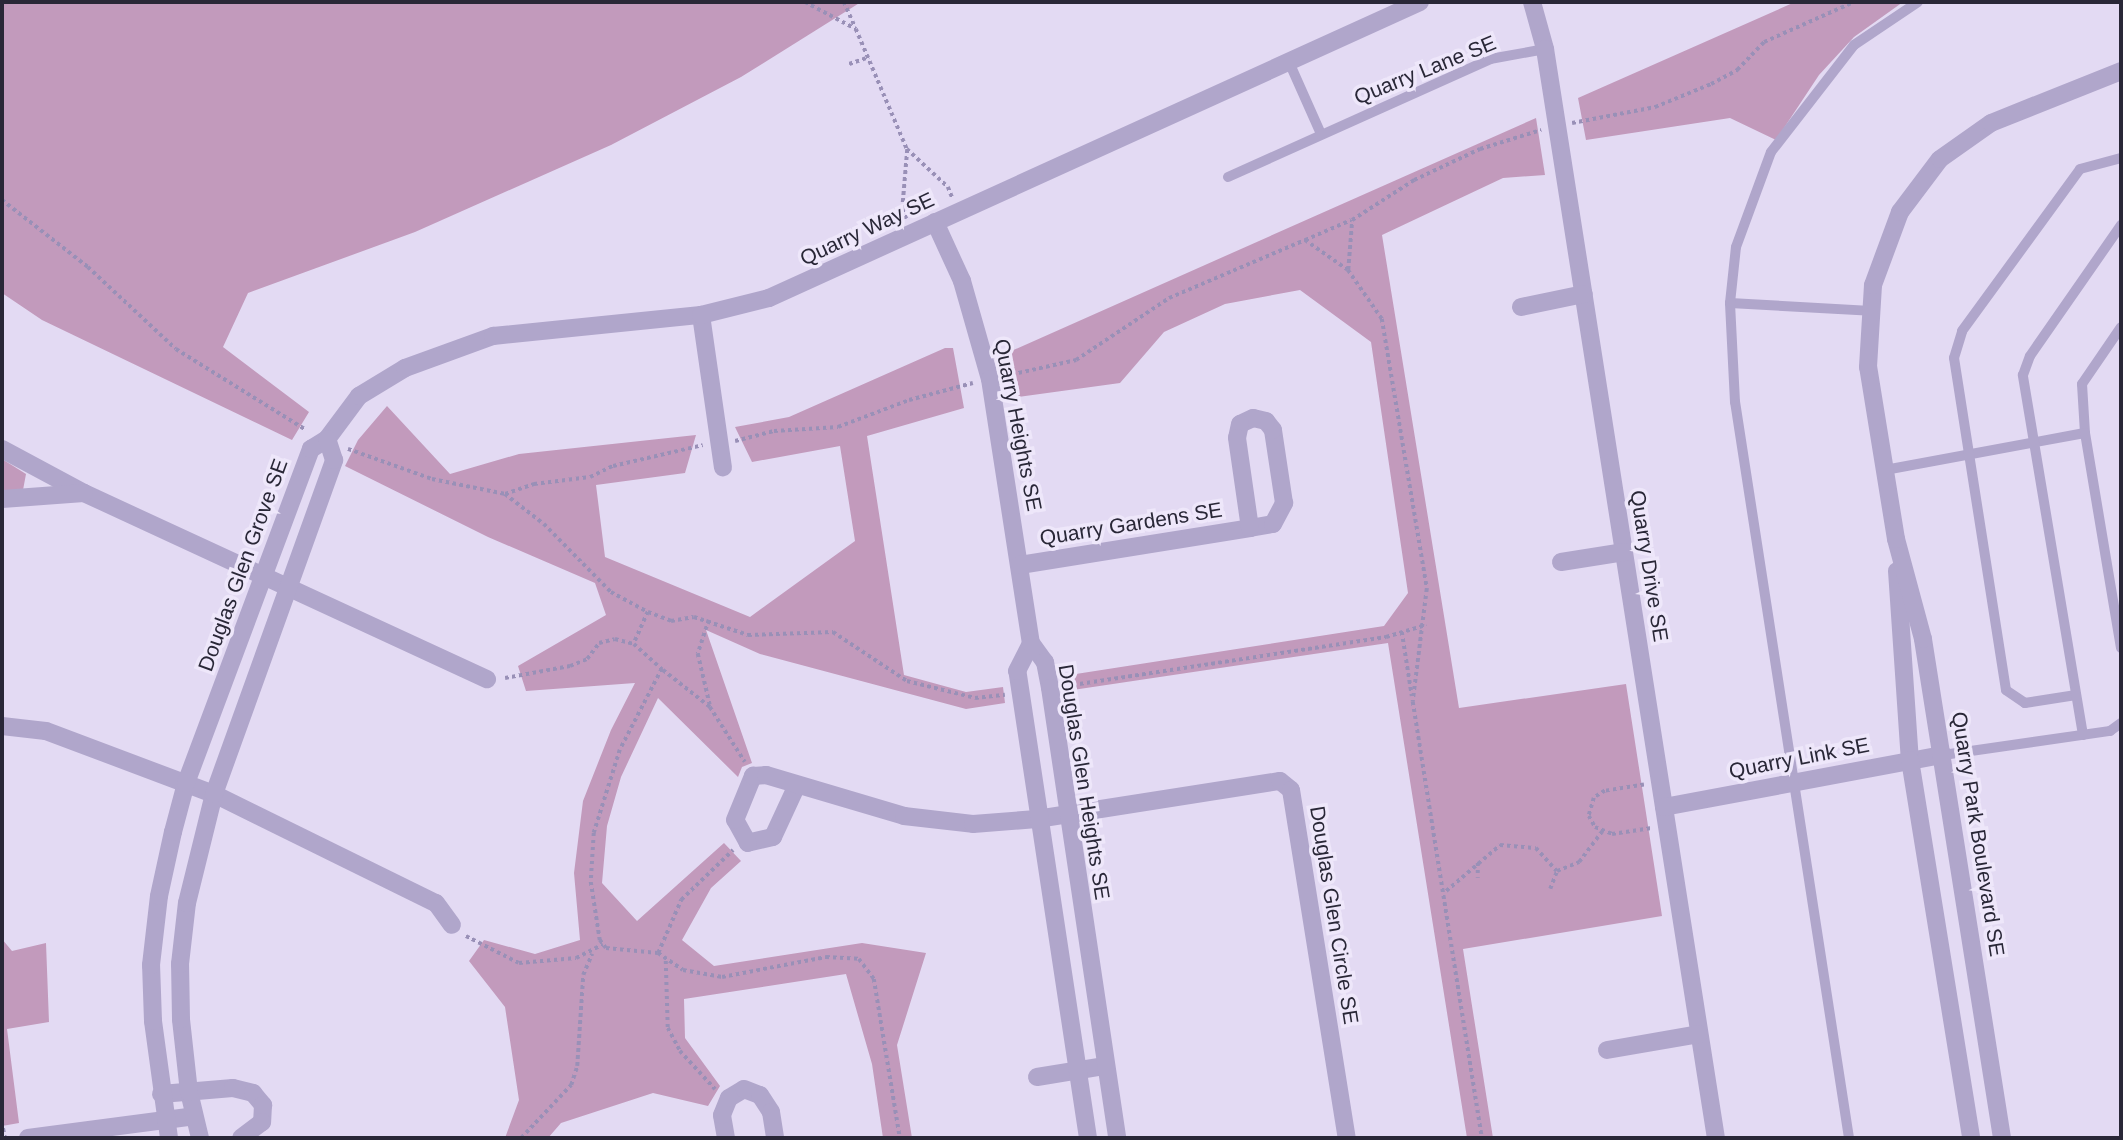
<!DOCTYPE html>
<style>
body{margin:0}
#map{position:relative;width:2123px;height:1140px;overflow:hidden;background:#e3daf3;font-family:Arial,sans-serif}
div>[style]{position:absolute}
[style*='--x']{left:calc(var(--x)*1px);top:calc(var(--y)*1px);width:calc(var(--w)*1px);rotate:calc(var(--a)*1deg)}
.green>*{inset:0;background:#c29abc}
.path>*{height:3.5px;margin-top:-1.75px;transform-origin:0;background:repeating-linear-gradient(90deg,#9990b7 0 3.5px,transparent 0 7px)}
.service>*{height:10px;margin:-5px;padding:0 5px;transform-origin:5px;border-radius:5px;background:#b0a6cb}
.minor>*{height:18px;margin:-9px;padding:0 9px;transform-origin:9px;border-radius:9px;background:#b0a6cb}
.tertiary>*{height:18px;margin:-9px;padding:0 9px;transform-origin:9px;border-radius:9px;background:#b0a6cb}
span{translate:-50% -50%;white-space:nowrap;text-align:center;line-height:1.15;-webkit-text-stroke:7px #eee7fa;paint-order:stroke}
.street-label{font-size:21px;color:#292737}
.frame{position:absolute;inset:0;border:4px solid #292737;pointer-events:none}
</style>
<div id="map">
<div class="green">
<div style="clip-path:polygon(2px 2px,861px 2px,741px 77px,611px 145px,415px 232px,248px 293px,223px 347px,309px 412px,292px 440px,42px 320px,2px 293px)"></div>
<div style="clip-path:polygon(1795px 2px,1903px 2px,1854px 37px,1819px 75px,1776px 140px,1730px 118px,1586px 140px,1578px 98px)"></div>
<div style="clip-path:polygon(1536px 118px,1545px 175px,1503px 178px,1382px 235px,1459px 708px,1626px 684px,1662px 916px,1463px 949px,1493px 1138px,1467px 1138px,1388px 643px,1066px 691px,1063px 676px,1384px 626px,1408px 593px,1371px 342px,1300px 290px,1225px 304px,1164px 332px,1120px 383px,1018px 397px,1009px 352px)"></div>
<div style="clip-path:polygon(945px 348px,953px 348px,964px 408px,867px 436px,904px 675px,966px 692px,1003px 687px,1005px 703px,966px 709px,760px 654px,706px 630px,752px 763px,742px 767px,738px 777px,658px 698px,621px 777px,607px 826px,602px 883px,637px 921px,724px 843px,741px 861px,711px 888px,682px 940px,714px 966px,862px 943px,926px 953px,897px 1045px,912px 1138px,883px 1138px,872px 1064px,846px 974px,684px 999px,685px 1038px,720px 1086px,708px 1106px,653px 1093px,561px 1123px,548px 1138px,505px 1138px,519px 1100px,505px 1007px,469px 961px,484px 940px,535px 954px,580px 940px,574px 873px,583px 801px,611px 730px,635px 683px,526px 691px,518px 666px,606px 615px,595px 583px,488px 537px,345px 466px,358px 440px,387px 406px,450px 474px,519px 454px,696px 435px,685px 473px,596px 485px,605px 557px,750px 617px,855px 541px,840px 446px,752px 462px,735px 427px,789px 417px)"></div>
<div style="clip-path:polygon(2px 459px,26px 474px,23px 490px,2px 490px)"></div>
<div style="clip-path:polygon(2px 939px,12px 951px,46px 943px,49px 1022px,7px 1029px,19px 1123px,2px 1126px)"></div>
</div>
<div class="path">
<div style="--x:805;--y:2;--w:58;--a:27.9"></div>
<div style="--x:856;--y:29;--w:130;--a:67"></div>
<div style="--x:907;--y:149;--w:56;--a:42.8"></div>
<div style="--x:948;--y:187;--w:11;--a:68"></div>
<div style="--x:844;--y:2;--w:27;--a:66"></div>
<div style="--x:849;--y:64;--w:21;--a:-19"></div>
<div style="--x:1572;--y:123;--w:85;--a:-10.9"></div>
<div style="--x:1655;--y:107;--w:61;--a:-22.3"></div>
<div style="--x:1711;--y:84;--w:30;--a:-28"></div>
<div style="--x:1737;--y:70;--w:39;--a:-46"></div>
<div style="--x:1764;--y:42;--w:98;--a:-24"></div>
<div style="--x:2;--y:200;--w:109;--a:37.9"></div>
<div style="--x:88;--y:267;--w:120;--a:43"></div>
<div style="--x:176;--y:349;--w:153;--a:31.9"></div>
<div style="--x:906;--y:219;--w:11;--a:-112"></div>
<div style="--x:902;--y:209;--w:60;--a:-85.2"></div>
<div style="--x:1305;--y:240;--w:50;--a:-23.5"></div>
<div style="--x:1348;--y:270;--w:50;--a:-85.4"></div>
<div style="--x:1352;--y:220;--w:74;--a:-32.8"></div>
<div style="--x:1414;--y:180;--w:73;--a:-25.2"></div>
<div style="--x:1480;--y:149;--w:64;--a:-17.3"></div>
<div style="--x:1005;--y:376;--w:73;--a:-12.7"></div>
<div style="--x:1076;--y:360;--w:112;--a:-33.7"></div>
<div style="--x:1169;--y:298;--w:148;--a:-23.1"></div>
<div style="--x:1305;--y:240;--w:52;--a:34.9"></div>
<div style="--x:1348;--y:270;--w:60;--a:55.2"></div>
<div style="--x:1382;--y:319;--w:274;--a:80.5"></div>
<div style="--x:1427;--y:589;--w:114;--a:97.1"></div>
<div style="--x:1413;--y:702;--w:441;--a:81"></div>
<div style="--x:735;--y:441;--w:40;--a:-14.4"></div>
<div style="--x:774;--y:431;--w:64;--a:-3.6"></div>
<div style="--x:838;--y:427;--w:76;--a:-20.8"></div>
<div style="--x:909;--y:400;--w:66;--a:-14.9"></div>
<div style="--x:348;--y:449;--w:89;--a:19.7"></div>
<div style="--x:432;--y:479;--w:75;--a:11.6"></div>
<div style="--x:505;--y:494;--w:49;--a:37.6"></div>
<div style="--x:544;--y:524;--w:95;--a:45.4"></div>
<div style="--x:611;--y:592;--w:42;--a:28.4"></div>
<div style="--x:648;--y:612;--w:25;--a:21"></div>
<div style="--x:671;--y:621;--w:23;--a:-10"></div>
<div style="--x:694;--y:617;--w:57;--a:18.4"></div>
<div style="--x:748;--y:635;--w:85;--a:-2"></div>
<div style="--x:833;--y:632;--w:89;--a:33.5"></div>
<div style="--x:907;--y:681;--w:70;--a:14"></div>
<div style="--x:975;--y:698;--w:30;--a:-6"></div>
<div style="--x:505;--y:494;--w:31;--a:-19"></div>
<div style="--x:534;--y:484;--w:56;--a:-7.1"></div>
<div style="--x:590;--y:477;--w:25;--a:-26"></div>
<div style="--x:613;--y:466;--w:92;--a:-13.1"></div>
<div style="--x:648;--y:612;--w:35;--a:114"></div>
<div style="--x:634;--y:644;--w:38;--a:42"></div>
<div style="--x:662;--y:669;--w:91;--a:117.4"></div>
<div style="--x:620;--y:750;--w:87;--a:107.4"></div>
<div style="--x:594;--y:833;--w:49;--a:93.5"></div>
<div style="--x:591;--y:882;--w:59;--a:81.2"></div>
<div style="--x:600;--y:940;--w:10;--a:53"></div>
<div style="--x:606;--y:948;--w:52;--a:5.5"></div>
<div style="--x:658;--y:953;--w:30;--a:34"></div>
<div style="--x:683;--y:970;--w:40;--a:10"></div>
<div style="--x:722;--y:977;--w:106;--a:-10.9"></div>
<div style="--x:826;--y:957;--w:33;--a:3"></div>
<div style="--x:859;--y:959;--w:25;--a:53"></div>
<div style="--x:874;--y:979;--w:161;--a:80.7"></div>
<div style="--x:709;--y:620;--w:36;--a:108"></div>
<div style="--x:698;--y:654;--w:52;--a:76.8"></div>
<div style="--x:1402;--y:632;--w:65;--a:81.1"></div>
<div style="--x:663;--y:670;--w:60;--a:38.2"></div>
<div style="--x:710;--y:707;--w:65;--a:57.5"></div>
<div style="--x:505;--y:678;--w:66;--a:-10.5"></div>
<div style="--x:570;--y:666;--w:18;--a:-22"></div>
<div style="--x:587;--y:659;--w:20;--a:-53"></div>
<div style="--x:599;--y:643;--w:16;--a:-14"></div>
<div style="--x:615;--y:639;--w:20;--a:15"></div>
<div style="--x:1066;--y:686;--w:324;--a:-8.7"></div>
<div style="--x:1386;--y:637;--w:42;--a:-16.7"></div>
<div style="--x:1644;--y:785;--w:39;--a:171"></div>
<div style="--x:1605;--y:791;--w:13;--a:148"></div>
<div style="--x:1594;--y:798;--w:19;--a:106"></div>
<div style="--x:1589;--y:816;--w:13;--a:61"></div>
<div style="--x:1595;--y:827;--w:18;--a:22"></div>
<div style="--x:1612;--y:834;--w:40;--a:-8.5"></div>
<div style="--x:1478;--y:863;--w:15;--a:90"></div>
<div style="--x:1550;--y:889;--w:19;--a:-69"></div>
<div style="--x:1446;--y:891;--w:71;--a:-40.4"></div>
<div style="--x:1500;--y:845;--w:36;--a:5"></div>
<div style="--x:1536;--y:848;--w:31;--a:48"></div>
<div style="--x:1557;--y:871;--w:24;--a:-22"></div>
<div style="--x:1579;--y:862;--w:38;--a:-53"></div>
<div style="--x:466;--y:936;--w:59;--a:27"></div>
<div style="--x:519;--y:963;--w:57;--a:-5"></div>
<div style="--x:576;--y:958;--w:30;--a:-27"></div>
<div style="--x:658;--y:953;--w:58;--a:-66.5"></div>
<div style="--x:681;--y:900;--w:72;--a:-43.9"></div>
<div style="--x:666;--y:961;--w:67;--a:88.3"></div>
<div style="--x:668;--y:1028;--w:26;--a:62"></div>
<div style="--x:680;--y:1051;--w:52;--a:47.4"></div>
<div style="--x:2;--y:1122;--w:16;--a:79"></div>
<div style="--x:521;--y:1138;--w:73;--a:-46.7"></div>
<div style="--x:571;--y:1085;--w:20;--a:-72"></div>
<div style="--x:577;--y:1066;--w:91;--a:-86.2"></div>
<div style="--x:583;--y:975;--w:23;--a:-67"></div>
</div>
<div class="service">
<div style="--x:1289;--y:62;--w:79;--a:66"></div>
<div style="--x:1228;--y:177;--w:287;--a:-24.2"></div>
<div style="--x:1490;--y:59;--w:56;--a:-10.3"></div>
<div style="--x:1730;--y:303;--w:141;--a:3.2"></div>
<div style="--x:2085;--y:433;--w:49;--a:-93.5"></div>
<div style="--x:2082;--y:384;--w:69;--a:-55.6"></div>
<div style="--x:1885;--y:470;--w:203;--a:-10.5"></div>
<div style="--x:2085;--y:433;--w:218;--a:80.5"></div>
<div style="--x:2076;--y:695;--w:52;--a:171.1"></div>
<div style="--x:2025;--y:703;--w:23;--a:-146"></div>
<div style="--x:2006;--y:690;--w:336;--a:-98.9"></div>
<div style="--x:1954;--y:358;--w:28;--a:-73"></div>
<div style="--x:1962;--y:331;--w:200;--a:-53.9"></div>
<div style="--x:2080;--y:169;--w:42;--a:-15"></div>
<div style="--x:2083;--y:735;--w:365;--a:-99.5"></div>
<div style="--x:2023;--y:375;--w:20;--a:-70"></div>
<div style="--x:2030;--y:356;--w:160;--a:-55.2"></div>
<div style="--x:1943;--y:755;--w:169;--a:-8.2"></div>
<div style="--x:2110;--y:731;--w:14;--a:-36"></div>
<div style="--x:1849;--y:1138;--w:745;--a:-98.8"></div>
<div style="--x:1735;--y:402;--w:99;--a:-92.9"></div>
<div style="--x:1730;--y:303;--w:56;--a:-83.9"></div>
<div style="--x:1736;--y:247;--w:101;--a:-69.8"></div>
<div style="--x:1771;--y:152;--w:135;--a:-52.2"></div>
<div style="--x:1854;--y:45;--w:77;--a:-33.9"></div>
</div>
<div class="minor">
<div style="--x:1532;--y:2;--w:49;--a:74.5"></div>
<div style="--x:1545;--y:49;--w:1102;--a:81.08"></div>
<div style="--x:935;--y:222;--w:65;--a:65.4"></div>
<div style="--x:962;--y:281;--w:102;--a:74.1"></div>
<div style="--x:990;--y:379;--w:267;--a:81.2"></div>
<div style="--x:1521;--y:307;--w:64;--a:-11.7"></div>
<div style="--x:701;--y:315;--w:154;--a:81.8"></div>
<div style="--x:2;--y:449;--w:93;--a:28.2"></div>
<div style="--x:84;--y:493;--w:444;--a:24.8"></div>
<div style="--x:2;--y:499;--w:82;--a:-4.2"></div>
<div style="--x:1561;--y:562;--w:64;--a:-9"></div>
<div style="--x:1020;--y:565;--w:233;--a:-9.1"></div>
<div style="--x:1250;--y:528;--w:23;--a:-10"></div>
<div style="--x:1273;--y:524;--w:24;--a:-62"></div>
<div style="--x:1284;--y:503;--w:74;--a:-98.6"></div>
<div style="--x:1273;--y:430;--w:11;--a:-128"></div>
<div style="--x:1266;--y:421;--w:13;--a:-167"></div>
<div style="--x:1253;--y:418;--w:14;--a:155"></div>
<div style="--x:1240;--y:424;--w:14;--a:102"></div>
<div style="--x:1237;--y:438;--w:91;--a:81.8"></div>
<div style="--x:2;--y:726;--w:44;--a:6.5"></div>
<div style="--x:46;--y:731;--w:179;--a:20.6"></div>
<div style="--x:214;--y:794;--w:247;--a:26.2"></div>
<div style="--x:436;--y:903;--w:27;--a:54"></div>
<div style="--x:797;--y:785;--w:57;--a:114.8"></div>
<div style="--x:773;--y:837;--w:26;--a:167"></div>
<div style="--x:748;--y:843;--w:26;--a:-119"></div>
<div style="--x:735;--y:820;--w:48;--a:-67.8"></div>
<div style="--x:753;--y:776;--w:13;--a:-4"></div>
<div style="--x:766;--y:775;--w:144;--a:16.5"></div>
<div style="--x:904;--y:816;--w:69;--a:6.6"></div>
<div style="--x:973;--y:824;--w:64;--a:-4.5"></div>
<div style="--x:1037;--y:819;--w:246;--a:-8.9"></div>
<div style="--x:1280;--y:781;--w:14;--a:39"></div>
<div style="--x:1291;--y:790;--w:352;--a:80.9"></div>
<div style="--x:1664;--y:807;--w:284;--a:-10.6"></div>
<div style="--x:1607;--y:1050;--w:93;--a:-9.9"></div>
<div style="--x:1037;--y:1077;--w:69;--a:-9.2"></div>
<div style="--x:161;--y:1094;--w:72;--a:-4.8"></div>
<div style="--x:233;--y:1088;--w:21;--a:14"></div>
<div style="--x:253;--y:1093;--w:16;--a:50"></div>
<div style="--x:263;--y:1105;--w:17;--a:93"></div>
<div style="--x:262;--y:1122;--w:26;--a:143"></div>
<div style="--x:28;--y:1138;--w:167;--a:-7.5"></div>
<div style="--x:169;--y:1138;--w:118;--a:-97.8"></div>
<div style="--x:153;--y:1021;--w:56;--a:-92"></div>
<div style="--x:151;--y:965;--w:69;--a:-83.4"></div>
<div style="--x:159;--y:896;--w:66;--a:-77.7"></div>
<div style="--x:173;--y:832;--w:51;--a:-75.1"></div>
<div style="--x:186;--y:783;--w:357;--a:-69.5"></div>
<div style="--x:311;--y:449;--w:19;--a:-32"></div>
<div style="--x:327;--y:439;--w:54;--a:-53.3"></div>
<div style="--x:359;--y:396;--w:54;--a:-31.3"></div>
<div style="--x:405;--y:368;--w:94;--a:-20"></div>
<div style="--x:493;--y:336;--w:209;--a:-5.8"></div>
<div style="--x:701;--y:315;--w:70;--a:-14"></div>
<div style="--x:769;--y:298;--w:715;--a:-24.45"></div>
<div style="--x:200;--y:1138;--w:47;--a:-103.4"></div>
<div style="--x:189;--y:1092;--w:73;--a:-96.3"></div>
<div style="--x:181;--y:1019;--w:55;--a:-91"></div>
<div style="--x:180;--y:964;--w:61;--a:-83.5"></div>
<div style="--x:187;--y:903;--w:112;--a:-76.1"></div>
<div style="--x:214;--y:794;--w:355;--a:-70.2"></div>
<div style="--x:334;--y:460;--w:22;--a:-108"></div>
<div style="--x:726;--y:1138;--w:23;--a:-100"></div>
<div style="--x:722;--y:1115;--w:18;--a:-68"></div>
<div style="--x:729;--y:1098;--w:17;--a:-31"></div>
<div style="--x:744;--y:1089;--w:17;--a:21"></div>
<div style="--x:760;--y:1095;--w:20;--a:57"></div>
<div style="--x:771;--y:1112;--w:26;--a:81"></div>
<div style="--x:1088;--y:1138;--w:472;--a:-98.6"></div>
<div style="--x:1017;--y:671;--w:31;--a:-63"></div>
<div style="--x:1031;--y:643;--w:24;--a:54"></div>
<div style="--x:1045;--y:662;--w:26;--a:79"></div>
<div style="--x:1050;--y:688;--w:455;--a:81.5"></div>
</div>
<div class="tertiary">
<div style="--x:1897;--y:571;--w:189;--a:86.1"></div>
<div style="--x:1910;--y:760;--w:383;--a:80.8"></div>
<div style="--x:2002;--y:1138;--w:505;--a:-99"></div>
<div style="--x:1923;--y:639;--w:104;--a:-105.1"></div>
<div style="--x:1896;--y:539;--w:174;--a:-99.2"></div>
<div style="--x:1868;--y:367;--w:82;--a:-86.5"></div>
<div style="--x:1873;--y:285;--w:78;--a:-69.7"></div>
<div style="--x:1900;--y:212;--w:66;--a:-53"></div>
<div style="--x:1940;--y:159;--w:62;--a:-35.2"></div>
<div style="--x:1991;--y:123;--w:140;--a:-21.8"></div>
</div>
<div class="street-label">
<span style="left:1425px;top:70px;rotate:-22deg">Quarry Lane SE</span>
<span style="left:867px;top:229px;rotate:-25deg">Quarry Way SE</span>
<span style="left:1018px;top:425px;rotate:79deg">Quarry Heights SE</span>
<span style="left:1131px;top:524px;rotate:-9deg">Quarry Gardens SE</span>
<span style="left:243px;top:565px;rotate:-70deg">Douglas Glen Grove SE</span>
<span style="left:1649px;top:566px;rotate:81deg">Quarry Drive SE</span>
<span style="left:1799px;top:758px;rotate:-11deg">Quarry Link SE</span>
<span style="left:1084px;top:782px;rotate:81deg">Douglas Glen Heights SE</span>
<span style="left:1978px;top:834px;rotate:81deg">Quarry Park Boulevard SE</span>
<span style="left:1334px;top:915px;rotate:81deg">Douglas Glen Circle SE</span>
</div>
<div class="frame"></div>
</div>
